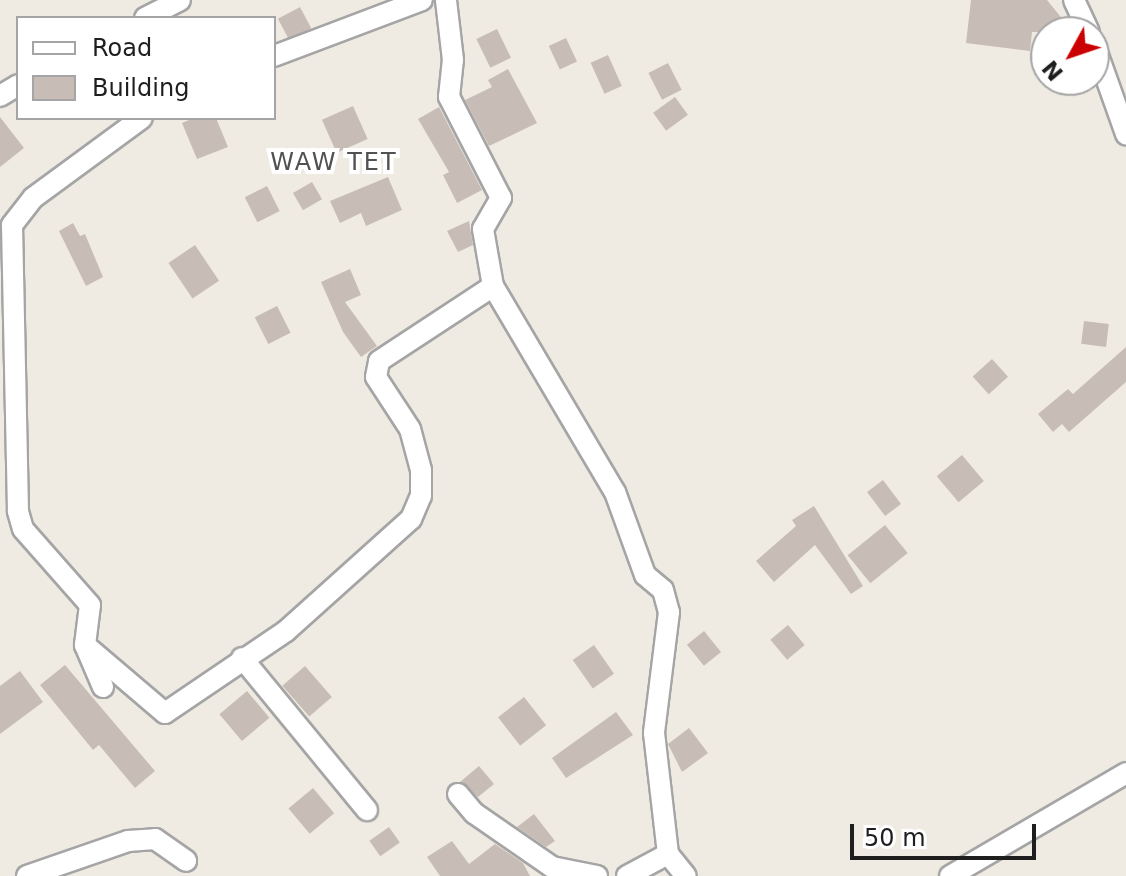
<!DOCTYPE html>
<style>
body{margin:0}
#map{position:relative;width:1126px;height:876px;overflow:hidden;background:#efebe3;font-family:"DejaVu Sans",sans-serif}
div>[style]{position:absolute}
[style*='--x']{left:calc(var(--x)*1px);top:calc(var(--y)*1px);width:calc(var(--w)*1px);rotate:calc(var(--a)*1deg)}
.building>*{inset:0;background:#c7bdb6;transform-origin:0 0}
.roads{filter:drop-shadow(2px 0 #a5a5a5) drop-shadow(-2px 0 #a5a5a5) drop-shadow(0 2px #a5a5a5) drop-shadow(0 -2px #a5a5a5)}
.street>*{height:20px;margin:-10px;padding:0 10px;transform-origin:10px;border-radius:10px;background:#fff}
span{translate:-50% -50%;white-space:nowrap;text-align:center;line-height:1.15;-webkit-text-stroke:8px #fff;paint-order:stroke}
.quarter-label{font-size:24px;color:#515151;letter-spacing:2px}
.legend{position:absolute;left:16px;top:16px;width:260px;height:104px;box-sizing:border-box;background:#fff;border:2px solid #a5a5a5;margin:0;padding:10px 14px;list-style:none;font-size:24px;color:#1e1e1e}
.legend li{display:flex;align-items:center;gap:16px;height:40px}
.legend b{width:40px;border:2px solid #a5a5a5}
.north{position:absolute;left:1030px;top:16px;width:80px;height:80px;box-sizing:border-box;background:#fff;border:2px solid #a5a5a5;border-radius:50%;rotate:230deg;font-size:22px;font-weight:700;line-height:32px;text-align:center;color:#1e1e1e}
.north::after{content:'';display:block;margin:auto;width:28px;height:36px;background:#cb0002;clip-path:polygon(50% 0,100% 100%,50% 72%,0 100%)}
.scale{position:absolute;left:850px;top:824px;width:186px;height:36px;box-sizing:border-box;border:4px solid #1e1e1e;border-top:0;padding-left:10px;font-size:24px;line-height:28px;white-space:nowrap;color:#1e1e1e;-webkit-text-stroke:6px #fff;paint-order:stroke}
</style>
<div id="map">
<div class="building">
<div style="clip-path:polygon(971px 0,1047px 0,1073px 32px,1032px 32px,1030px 51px,966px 43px)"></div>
<div style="left:300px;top:7px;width:24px;height:25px;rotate:62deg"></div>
<div style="left:497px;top:29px;width:32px;height:23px;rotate:64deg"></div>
<div style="left:566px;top:38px;width:26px;height:19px;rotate:65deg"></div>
<div style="left:608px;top:55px;width:34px;height:19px;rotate:66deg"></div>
<div style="left:668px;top:63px;width:30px;height:22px;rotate:63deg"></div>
<div style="clip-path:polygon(508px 69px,537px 123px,489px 146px,465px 100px,492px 87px,488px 80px)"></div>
<div style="left:675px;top:97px;width:22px;height:27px;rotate:54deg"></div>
<div style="left:353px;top:106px;width:36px;height:34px;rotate:66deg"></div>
<div style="clip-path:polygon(439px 107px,482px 190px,457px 203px,443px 175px,449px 172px,418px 119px)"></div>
<div style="clip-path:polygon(0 117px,24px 148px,0 167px)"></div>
<div style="clip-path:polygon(194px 118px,216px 118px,228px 147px,197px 159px,182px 123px)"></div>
<div style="clip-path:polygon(388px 177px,402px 210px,366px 226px,361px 213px,340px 223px,330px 201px)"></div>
<div style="left:312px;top:182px;width:20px;height:22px;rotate:60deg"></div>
<div style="left:267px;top:186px;width:28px;height:25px;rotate:63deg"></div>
<div style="clip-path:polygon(469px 221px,473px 245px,458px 252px,447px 231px)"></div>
<div style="clip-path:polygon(73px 223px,80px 236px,85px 234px,103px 277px,86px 286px,59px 231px)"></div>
<div style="left:195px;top:245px;width:43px;height:32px;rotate:56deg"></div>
<div style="clip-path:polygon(350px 269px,361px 295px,345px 302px,377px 346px,361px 357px,343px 332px,321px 282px)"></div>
<div style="left:277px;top:306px;width:30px;height:25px;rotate:63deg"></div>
<div style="left:1084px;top:321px;width:25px;height:23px;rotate:7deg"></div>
<div style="clip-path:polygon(1126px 347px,1126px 382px,1069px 432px,1062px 424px,1053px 432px,1038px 414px,1068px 389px,1073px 394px)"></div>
<div style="left:992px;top:359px;width:24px;height:26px;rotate:48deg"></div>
<div style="left:962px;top:455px;width:34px;height:33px;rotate:50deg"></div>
<div style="left:883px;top:480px;width:30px;height:20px;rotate:53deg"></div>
<div style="clip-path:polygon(814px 506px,863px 586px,851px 594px,815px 545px,774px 582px,756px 561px,796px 526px,792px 520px)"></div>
<div style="left:885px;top:525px;width:36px;height:48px;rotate:51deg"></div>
<div style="left:788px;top:625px;width:26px;height:23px;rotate:50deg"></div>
<div style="left:704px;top:631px;width:27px;height:22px;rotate:51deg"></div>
<div style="left:594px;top:645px;width:35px;height:26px;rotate:55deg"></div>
<div style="clip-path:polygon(65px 665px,155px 771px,135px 788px,99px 745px,93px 750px,40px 685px)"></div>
<div style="left:305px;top:666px;width:41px;height:30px;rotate:49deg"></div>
<div style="clip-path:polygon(20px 671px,43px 702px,0 734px,0 686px)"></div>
<div style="left:247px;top:691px;width:35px;height:36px;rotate:50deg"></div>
<div style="left:524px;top:697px;width:36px;height:33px;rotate:52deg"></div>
<div style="clip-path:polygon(616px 712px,633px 735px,566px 778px,552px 758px)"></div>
<div style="clip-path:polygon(689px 728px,708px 753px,682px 772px,668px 744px)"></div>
<div style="clip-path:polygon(479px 766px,494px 784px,478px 797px,460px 782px)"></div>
<div style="left:313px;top:788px;width:33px;height:32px;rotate:50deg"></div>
<div style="clip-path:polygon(534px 814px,555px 841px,546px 847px,517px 827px)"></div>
<div style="left:389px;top:827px;width:19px;height:24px;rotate:55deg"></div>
<div style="clip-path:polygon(452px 841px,469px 864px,495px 844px,523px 863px,530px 876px,440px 876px,427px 857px)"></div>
</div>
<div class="roads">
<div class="street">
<div style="--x:1074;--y:0;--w:35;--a:65"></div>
<div style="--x:145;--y:18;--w:39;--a:-27"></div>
<div style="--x:1094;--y:44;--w:96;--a:70.4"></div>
<div style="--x:274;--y:56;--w:158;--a:-20.7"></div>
<div style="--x:0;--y:96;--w:21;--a:-31"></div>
<div style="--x:493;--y:286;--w:239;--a:59.4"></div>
<div style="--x:615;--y:492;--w:88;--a:70.1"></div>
<div style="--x:645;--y:575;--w:23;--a:40"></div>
<div style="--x:663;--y:590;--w:23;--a:75"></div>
<div style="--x:669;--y:612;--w:122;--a:97.1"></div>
<div style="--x:654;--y:733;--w:122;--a:83.4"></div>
<div style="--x:85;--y:645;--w:105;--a:40.4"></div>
<div style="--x:165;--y:713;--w:146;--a:-34.1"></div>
<div style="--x:286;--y:631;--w:168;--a:-41.9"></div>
<div style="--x:411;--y:519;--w:25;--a:-67"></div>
<div style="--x:421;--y:496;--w:26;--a:-90"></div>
<div style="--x:421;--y:470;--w:42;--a:-105"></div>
<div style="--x:410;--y:429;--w:62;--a:-123.2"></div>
<div style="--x:376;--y:377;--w:16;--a:-79"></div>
<div style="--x:379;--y:361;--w:136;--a:-33.3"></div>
<div style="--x:493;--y:286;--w:58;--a:-100"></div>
<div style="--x:483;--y:229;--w:36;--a:-60"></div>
<div style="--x:501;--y:198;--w:114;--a:-117.2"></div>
<div style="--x:449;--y:97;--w:37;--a:-84"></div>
<div style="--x:453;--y:60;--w:60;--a:-96.7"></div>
<div style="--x:242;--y:658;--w:197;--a:50.6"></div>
<div style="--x:103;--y:687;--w:46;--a:-113.2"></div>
<div style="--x:85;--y:645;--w:40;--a:-82.9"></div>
<div style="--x:90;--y:605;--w:101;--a:-131.4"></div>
<div style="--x:23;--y:529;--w:19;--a:-106"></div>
<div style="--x:18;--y:511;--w:286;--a:-91.2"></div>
<div style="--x:12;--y:225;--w:34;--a:-52"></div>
<div style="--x:33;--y:198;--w:135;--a:-36.3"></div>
<div style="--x:458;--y:794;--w:25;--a:50"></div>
<div style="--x:474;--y:813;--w:95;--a:34.7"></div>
<div style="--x:552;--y:867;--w:46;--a:11.3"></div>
<div style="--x:27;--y:876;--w:107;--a:-19.1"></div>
<div style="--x:128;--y:841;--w:27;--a:-4"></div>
<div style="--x:155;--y:839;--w:38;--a:35"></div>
<div style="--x:627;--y:876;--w:47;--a:-28.2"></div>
<div style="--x:668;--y:854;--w:28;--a:51"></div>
<div style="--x:950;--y:876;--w:204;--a:-30.3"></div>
</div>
</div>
<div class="quarter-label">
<span style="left:334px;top:163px">WAW TET</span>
</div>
<ul class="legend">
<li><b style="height:10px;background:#fff"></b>Road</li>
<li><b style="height:22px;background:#c7bdb6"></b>Building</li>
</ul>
<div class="north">N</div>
<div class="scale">50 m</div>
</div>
